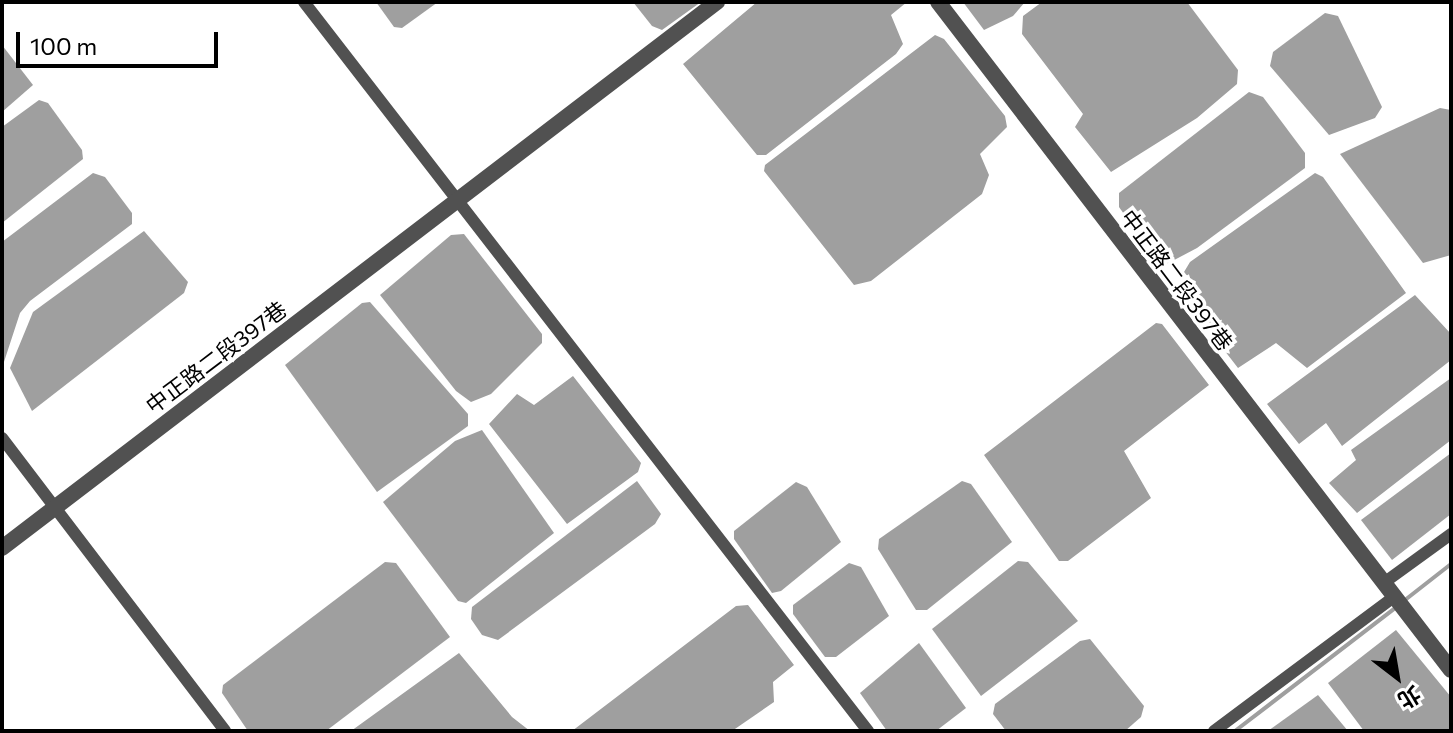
<!DOCTYPE html>
<meta charset="utf-8">
<style>
body{margin:0}
#map{position:relative;width:1453px;height:733px;overflow:hidden;background:#fff;font-family:Commissioner,"Noto Sans TC",sans-serif}
div>[style]{position:absolute}
[style*='--x']{left:calc(var(--x)*1px);top:calc(var(--y)*1px);width:calc(var(--w)*1px);rotate:calc(var(--a)*1deg)}
.water>*{inset:0;background:#9f9f9f}
.stream>*{height:4px;margin:-2px;padding:0 2px;transform-origin:2px;border-radius:2px;background:#9f9f9f}
.minor>*{height:12px;margin:-6px;padding:0 6px;transform-origin:6px;border-radius:6px;background:#515151}
.tertiary>*{height:16px;margin:-8px;padding:0 8px;transform-origin:8px;border-radius:8px;background:#515151}
span{translate:-50% -50%;white-space:nowrap;text-align:center;line-height:1.15;-webkit-text-stroke:7px #fff;paint-order:stroke}
.street-label{font-size:22px;color:#000}
.frame{position:absolute;inset:0;border:4px solid #000;pointer-events:none}
.north{position:absolute;left:1357px;top:637px;width:80px;height:80px;-webkit-text-stroke:6px #fff;paint-order:stroke;rotate:149deg;font-size:22px;font-weight:700;line-height:32px;text-align:center;color:#000}
.north::after{content:'';display:block;margin:auto;width:28px;height:36px;background:#000;clip-path:polygon(50% 0,100% 100%,50% 72%,0 100%)}
.scale{position:absolute;left:16px;top:32px;width:202px;height:36px;box-sizing:border-box;border:4px solid #000;border-top:0;padding-left:10px;font-size:24px;line-height:28px;white-space:nowrap;color:#000;-webkit-text-stroke:6px #fff;paint-order:stroke}
</style>
<div id="map">
<div class="water">
<div style="clip-path:polygon(376px 2px,438px 2px,402px 28px,394px 27px)"></div>
<div style="clip-path:polygon(633px 2px,701px 2px,662px 30px,652px 26px)"></div>
<div style="clip-path:polygon(757px 2px,907px 2px,891px 15px,903px 44px,896px 54px,766px 155px,757px 155px,683px 64px)"></div>
<div style="clip-path:polygon(963px 2px,1025px 2px,1013px 16px,984px 30px)"></div>
<div style="clip-path:polygon(1042px 2px,1187px 2px,1238px 70px,1237px 84px,1197px 118px,1111px 172px,1075px 127px,1083px 114px,1022px 34px,1023px 16px)"></div>
<div style="clip-path:polygon(1325px 13px,1338px 16px,1382px 107px,1375px 118px,1329px 135px,1270px 66px,1273px 52px)"></div>
<div style="clip-path:polygon(935px 35px,944px 39px,1005px 116px,1007px 127px,980px 154px,989px 175px,982px 194px,871px 281px,854px 285px,764px 171px,765px 165px)"></div>
<div style="clip-path:polygon(2px 45px,33px 85px,2px 112px)"></div>
<div style="clip-path:polygon(1249px 92px,1263px 97px,1305px 153px,1305px 168px,1197px 248px,1161px 267px,1119px 207px,1119px 193px)"></div>
<div style="clip-path:polygon(39px 100px,48px 103px,82px 150px,83px 159px,2px 223px,2px 127px)"></div>
<div style="clip-path:polygon(1440px 108px,1451px 110px,1451px 255px,1423px 263px,1340px 154px)"></div>
<div style="clip-path:polygon(93px 173px,105px 177px,132px 213px,132px 224px,30px 301px,20px 313px,2px 368px,2px 242px)"></div>
<div style="clip-path:polygon(1315px 173px,1323px 177px,1406px 293px,1307px 368px,1276px 343px,1238px 368px,1180px 293px,1181px 277px,1190px 262px)"></div>
<div style="clip-path:polygon(144px 231px,188px 282px,184px 293px,32px 411px,10px 368px,33px 312px)"></div>
<div style="clip-path:polygon(464px 234px,542px 334px,542px 343px,491px 394px,471px 402px,456px 391px,380px 295px,451px 235px)"></div>
<div style="clip-path:polygon(1415px 295px,1451px 334px,1451px 360px,1342px 446px,1326px 423px,1299px 444px,1267px 404px)"></div>
<div style="clip-path:polygon(370px 302px,468px 414px,468px 426px,377px 492px,285px 365px,362px 303px)"></div>
<div style="clip-path:polygon(1156px 323px,1162px 324px,1209px 385px,1124px 451px,1151px 498px,1068px 561px,1059px 561px,984px 455px)"></div>
<div style="clip-path:polygon(573px 376px,641px 463px,638px 472px,567px 524px,489px 424px,517px 394px,534px 405px)"></div>
<div style="clip-path:polygon(1451px 378px,1451px 440px,1357px 513px,1329px 483px,1356px 460px,1351px 450px)"></div>
<div style="clip-path:polygon(482px 430px,554px 533px,466px 603px,458px 601px,383px 502px,455px 441px)"></div>
<div style="clip-path:polygon(1451px 453px,1451px 514px,1392px 560px,1361px 520px)"></div>
<div style="clip-path:polygon(637px 481px,661px 514px,655px 524px,498px 640px,482px 635px,471px 619px,472px 607px)"></div>
<div style="clip-path:polygon(962px 481px,971px 484px,1012px 542px,927px 610px,916px 610px,878px 549px,879px 539px)"></div>
<div style="clip-path:polygon(796px 482px,807px 487px,841px 542px,781px 591px,772px 593px,734px 539px,734px 531px)"></div>
<div style="clip-path:polygon(1018px 561px,1028px 562px,1078px 621px,981px 696px,932px 629px)"></div>
<div style="clip-path:polygon(385px 562px,396px 563px,450px 637px,326px 731px,248px 731px,222px 693px,223px 685px)"></div>
<div style="clip-path:polygon(849px 563px,861px 567px,889px 616px,836px 657px,825px 657px,793px 614px,793px 605px)"></div>
<div style="clip-path:polygon(748px 605px,794px 665px,773px 682px,774px 702px,732px 731px,572px 731px,736px 606px)"></div>
<div style="clip-path:polygon(1396px 630px,1451px 697px,1451px 731px,1364px 731px,1328px 683px)"></div>
<div style="clip-path:polygon(1090px 639px,1144px 706px,1141px 717px,1125px 731px,1006px 731px,993px 714px,995px 704px,1080px 641px)"></div>
<div style="clip-path:polygon(919px 643px,966px 708px,936px 731px,887px 731px,860px 693px)"></div>
<div style="clip-path:polygon(459px 653px,512px 717px,530px 731px,351px 731px)"></div>
<div style="clip-path:polygon(1318px 695px,1348px 731px,1268px 731px)"></div>
</div>
<div class="stream">
<div style="--x:1405;--y:600;--w:58;--a:-38"></div>
<div style="--x:1235;--y:731;--w:205;--a:-37.5"></div>
</div>
<div class="minor">
<div style="--x:304;--y:2;--w:922;--a:52.27"></div>
<div style="--x:2;--y:438;--w:368;--a:52.7"></div>
<div style="--x:1385;--y:582;--w:82;--a:-36"></div>
<div style="--x:1214;--y:731;--w:226;--a:-36.7"></div>
</div>
<div class="tertiary">
<div style="--x:938;--y:2;--w:842;--a:52.48"></div>
<div style="--x:2;--y:548;--w:900;--a:-37.37"></div>
</div>
<div class="street-label">
<span style="left:1177px;top:280px;rotate:53deg">中正路二段397巷</span>
<span style="left:216px;top:357px;rotate:-37deg">中正路二段397巷</span>
</div>
<div class="frame"></div>
<div class="north">北</div>
<div class="scale">100 m</div>
</div>
